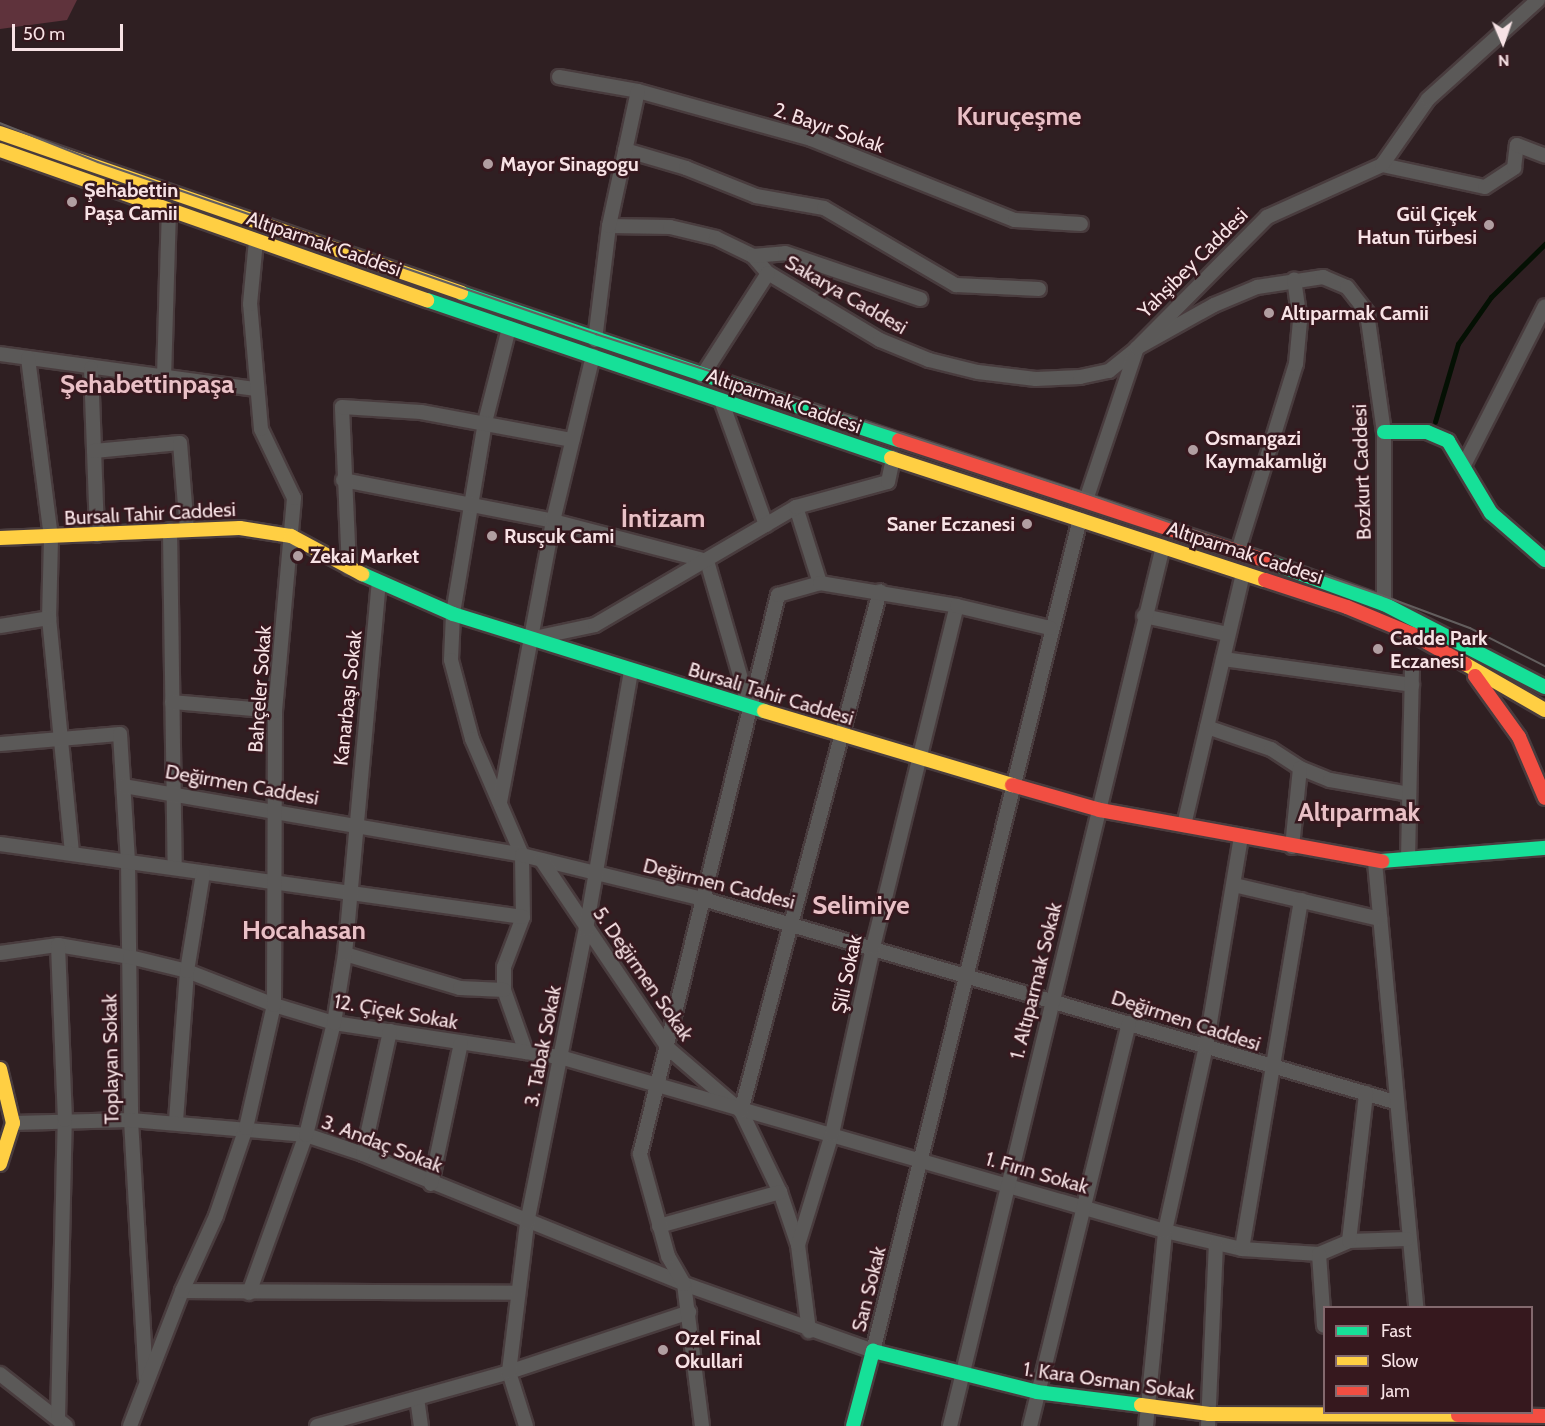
<!DOCTYPE html>
<meta charset="utf-8">
<style>
body{margin:0}
#map{position:relative;width:1545px;height:1426px;overflow:hidden;background:#2f1f22;font-family:Cabin,sans-serif}
div>[style]{position:absolute}
[style*='--x']{left:calc(var(--x)*1px);top:calc(var(--y)*1px);width:calc(var(--w)*1px);rotate:calc(var(--a)*1deg)}
.green>*{inset:0;background:#5f333c}
.stream>*{height:4.5px;margin:-2.25px;padding:0 2.25px;transform-origin:2.25px;border-radius:2.25px;background:#041003}
.roads{filter:drop-shadow(2px 0 #493c3e) drop-shadow(-2px 0 #493c3e) drop-shadow(0 2px #493c3e) drop-shadow(0 -2px #493c3e)}
.street>*{height:14px;margin:-7px;padding:0 7px;transform-origin:7px;border-radius:7px;background:#5b5958}
.fast>*{height:14px;margin:-7px;padding:0 7px;transform-origin:7px;border-radius:7px;background:#16e098}
.slow>*{height:14px;margin:-7px;padding:0 7px;transform-origin:7px;border-radius:7px;background:#ffcf43}
.jam>*{height:14px;margin:-7px;padding:0 7px;transform-origin:7px;border-radius:7px;background:#f24e42}
.tram>*{height:1.5px;margin:-0.75px;padding:0 0.75px;transform-origin:0.75px;border-radius:0.75px;background:#635e5e}
.dots>*{width:16px;height:16px;translate:-50% -50%;box-sizing:border-box;border:3px solid #36181e;border-radius:50%}
span{translate:-50% -50%;white-space:nowrap;text-align:center;line-height:1.15;-webkit-text-stroke:5px #36181e;paint-order:stroke}
.street-label{font-size:20px;color:#f7e2e5}
.poi-label{font-size:20px;color:#f7e2e5;font-weight:700}
.left{translate:0 -50%;text-align:left}
.right{translate:-100% -50%;text-align:right}
.district-label{font-size:26px;color:#e9c0c6;font-weight:700}
.legend{position:absolute;left:1323px;top:1306px;width:210px;height:108px;box-sizing:border-box;background:#36181e;border:2px solid #83696e;margin:0;padding:8px 10px;list-style:none;font-size:18px;color:#f7e2e5}
.legend li{display:flex;align-items:center;gap:12px;height:30px}
.legend b{width:30px;border:2px solid #83696e}
.north{position:absolute;left:1473px;top:12px;width:60px;height:60px;-webkit-text-stroke:4px #36181e;paint-order:stroke;rotate:178deg;font-size:16px;font-weight:700;line-height:24px;text-align:center;color:#f7e2e5}
.north::after{content:'';display:block;margin:auto;width:21px;height:27px;background:#f7e2e5;clip-path:polygon(50% 0,100% 100%,50% 72%,0 100%)}
.scale{position:absolute;left:12px;top:24px;width:111px;height:27px;box-sizing:border-box;border:3px solid #f7e2e5;border-top:0;padding-left:8px;font-size:18px;line-height:21px;white-space:nowrap;color:#f7e2e5;-webkit-text-stroke:4px #36181e;paint-order:stroke}
</style>
<div id="map">
<div class="green">
<div style="clip-path:polygon(0 0,77px 0,67px 20px,0 29px)"></div>
</div>
<div class="stream">
<div style="--x:1435;--y:422;--w:81;--a:-73.6"></div>
<div style="--x:1458;--y:344;--w:57;--a:-54.9"></div>
<div style="--x:1491;--y:297;--w:76;--a:-44.5"></div>
</div>
<div class="roads">
<div class="street">
<div style="--x:559;--y:77;--w:80;--a:10"></div>
<div style="--x:638;--y:91;--w:180;--a:15.5"></div>
<div style="--x:811;--y:139;--w:219;--a:21.7"></div>
<div style="--x:1015;--y:220;--w:66;--a:3.5"></div>
<div style="--x:625;--y:150;--w:64;--a:16.4"></div>
<div style="--x:686;--y:168;--w:75;--a:21.8"></div>
<div style="--x:756;--y:196;--w:69;--a:10"></div>
<div style="--x:824;--y:208;--w:153;--a:30.3"></div>
<div style="--x:956;--y:285;--w:83;--a:2.8"></div>
<div style="--x:1382;--y:165;--w:105;--a:12.1"></div>
<div style="--x:1485;--y:187;--w:35;--a:-33"></div>
<div style="--x:1514;--y:168;--w:23;--a:-83"></div>
<div style="--x:1517;--y:145;--w:30;--a:21"></div>
<div style="--x:609;--y:226;--w:61;--a:0.9"></div>
<div style="--x:670;--y:227;--w:47;--a:13.4"></div>
<div style="--x:716;--y:238;--w:41;--a:25.9"></div>
<div style="--x:753;--y:256;--w:23;--a:49"></div>
<div style="--x:768;--y:273;--w:131;--a:30.9"></div>
<div style="--x:880;--y:340;--w:53;--a:22.2"></div>
<div style="--x:929;--y:360;--w:50;--a:13.8"></div>
<div style="--x:978;--y:372;--w:58;--a:6.9"></div>
<div style="--x:1036;--y:379;--w:44;--a:-2.6"></div>
<div style="--x:1080;--y:377;--w:30;--a:-12"></div>
<div style="--x:1109;--y:371;--w:36;--a:-39"></div>
<div style="--x:1137;--y:348;--w:88;--a:-29.2"></div>
<div style="--x:1214;--y:305;--w:47;--a:-22.7"></div>
<div style="--x:1257;--y:287;--w:67;--a:-8.6"></div>
<div style="--x:1323;--y:277;--w:26;--a:23"></div>
<div style="--x:1347;--y:287;--w:33;--a:52"></div>
<div style="--x:1367;--y:313;--w:120;--a:81.9"></div>
<div style="--x:1384;--y:432;--w:172;--a:90"></div>
<div style="--x:753;--y:256;--w:32;--a:-5"></div>
<div style="--x:785;--y:253;--w:143;--a:18.8"></div>
<div style="--x:509;--y:328;--w:97;--a:104.3"></div>
<div style="--x:485;--y:422;--w:195;--a:99.5"></div>
<div style="--x:453;--y:614;--w:46;--a:92.5"></div>
<div style="--x:451;--y:660;--w:82;--a:75.1"></div>
<div style="--x:472;--y:739;--w:126;--a:66.7"></div>
<div style="--x:522;--y:855;--w:62;--a:89.1"></div>
<div style="--x:523;--y:917;--w:53;--a:110.8"></div>
<div style="--x:504;--y:967;--w:23;--a:90"></div>
<div style="--x:504;--y:990;--w:66;--a:70.5"></div>
<div style="--x:595;--y:340;--w:115;--a:-83"></div>
<div style="--x:609;--y:226;--w:138;--a:-77.9"></div>
<div style="--x:0;--y:354;--w:257;--a:7.8"></div>
<div style="--x:28;--y:358;--w:181;--a:82.7"></div>
<div style="--x:51;--y:538;--w:80;--a:91.4"></div>
<div style="--x:49;--y:618;--w:237;--a:84.4"></div>
<div style="--x:91;--y:368;--w:167;--a:87.9"></div>
<div style="--x:702;--y:376;--w:122;--a:-57.3"></div>
<div style="--x:164;--y:377;--w:165;--a:-88.3"></div>
<div style="--x:721;--y:400;--w:133;--a:70.2"></div>
<div style="--x:94;--y:451;--w:86;--a:-5.3"></div>
<div style="--x:180;--y:443;--w:87;--a:85.4"></div>
<div style="--x:1464;--y:465;--w:178;--a:-63"></div>
<div style="--x:343;--y:480;--w:214;--a:11"></div>
<div style="--x:553;--y:521;--w:159;--a:14.6"></div>
<div style="--x:707;--y:561;--w:148;--a:73.9"></div>
<div style="--x:1086;--y:500;--w:160;--a:-71.5"></div>
<div style="--x:1137;--y:348;--w:185;--a:-45.2"></div>
<div style="--x:1267;--y:217;--w:126;--a:-24.3"></div>
<div style="--x:1382;--y:165;--w:80;--a:-55.1"></div>
<div style="--x:1428;--y:99;--w:148;--a:-42"></div>
<div style="--x:796;--y:507;--w:80;--a:72.5"></div>
<div style="--x:170;--y:530;--w:338;--a:89.2"></div>
<div style="--x:1238;--y:551;--w:196;--a:-72.8"></div>
<div style="--x:1296;--y:364;--w:43;--a:-84.7"></div>
<div style="--x:1300;--y:321;--w:42;--a:-98.1"></div>
<div style="--x:349;--y:568;--w:161;--a:-92.5"></div>
<div style="--x:342;--y:407;--w:79;--a:3.6"></div>
<div style="--x:421;--y:412;--w:154;--a:10.5"></div>
<div style="--x:1144;--y:616;--w:85;--a:12.2"></div>
<div style="--x:0;--y:626;--w:50;--a:-9.3"></div>
<div style="--x:534;--y:638;--w:62;--a:-12"></div>
<div style="--x:595;--y:625;--w:233;--a:-30.4"></div>
<div style="--x:796;--y:507;--w:95;--a:-15.2"></div>
<div style="--x:888;--y:482;--w:25;--a:-78"></div>
<div style="--x:1223;--y:659;--w:191;--a:7.8"></div>
<div style="--x:172;--y:702;--w:103;--a:5"></div>
<div style="--x:1207;--y:727;--w:68;--a:19"></div>
<div style="--x:1271;--y:749;--w:35;--a:33"></div>
<div style="--x:1300;--y:768;--w:32;--a:22"></div>
<div style="--x:1330;--y:780;--w:80;--a:10"></div>
<div style="--x:0;--y:744;--w:120;--a:-4.8"></div>
<div style="--x:120;--y:734;--w:127;--a:86.4"></div>
<div style="--x:128;--y:861;--w:259;--a:89.3"></div>
<div style="--x:131;--y:1120;--w:259;--a:86.7"></div>
<div style="--x:124;--y:786;--w:404;--a:9.8"></div>
<div style="--x:522;--y:855;--w:186;--a:13.7"></div>
<div style="--x:703;--y:899;--w:721;--a:16.35"></div>
<div style="--x:500;--y:802;--w:286;--a:-79.3"></div>
<div style="--x:553;--y:521;--w:170;--a:-76.4"></div>
<div style="--x:1184;--y:825;--w:259;--a:-76.8"></div>
<div style="--x:0;--y:844;--w:528;--a:7.95"></div>
<div style="--x:1292;--y:847;--w:79;--a:-84.2"></div>
<div style="--x:1408;--y:859;--w:194;--a:-88.8"></div>
<div style="--x:542;--y:861;--w:227;--a:56"></div>
<div style="--x:669;--y:1049;--w:95;--a:40.7"></div>
<div style="--x:741;--y:1111;--w:90;--a:64.3"></div>
<div style="--x:780;--y:1192;--w:56;--a:71.2"></div>
<div style="--x:798;--y:1245;--w:87;--a:82.7"></div>
<div style="--x:1375;--y:862;--w:448;--a:84.7"></div>
<div style="--x:1234;--y:885;--w:150;--a:13.1"></div>
<div style="--x:0;--y:953;--w:59;--a:-7.9"></div>
<div style="--x:58;--y:945;--w:73;--a:9.5"></div>
<div style="--x:130;--y:957;--w:59;--a:13.8"></div>
<div style="--x:187;--y:971;--w:93;--a:21.3"></div>
<div style="--x:274;--y:1005;--w:63;--a:16.7"></div>
<div style="--x:334;--y:1023;--w:229;--a:8.6"></div>
<div style="--x:560;--y:1057;--w:630;--a:16.05"></div>
<div style="--x:1165;--y:1231;--w:79;--a:13.2"></div>
<div style="--x:1242;--y:1249;--w:77;--a:3.7"></div>
<div style="--x:1319;--y:1254;--w:33;--a:-23"></div>
<div style="--x:1349;--y:1241;--w:58;--a:-2"></div>
<div style="--x:345;--y:954;--w:120;--a:16.5"></div>
<div style="--x:460;--y:988;--w:44;--a:2.6"></div>
<div style="--x:741;--y:1111;--w:538;--a:-75.03"></div>
<div style="--x:176;--y:1121;--w:150;--a:-85.8"></div>
<div style="--x:187;--y:971;--w:99;--a:-80.7"></div>
<div style="--x:13;--y:1123;--w:118;--a:-1.5"></div>
<div style="--x:131;--y:1120;--w:176;--a:4.9"></div>
<div style="--x:306;--y:1135;--w:60;--a:18.4"></div>
<div style="--x:363;--y:1154;--w:346;--a:22"></div>
<div style="--x:684;--y:1284;--w:201;--a:19.5"></div>
<div style="--x:873;--y:1351;--w:857;--a:-76.03"></div>
<div style="--x:363;--y:1154;--w:126;--a:-77.6"></div>
<div style="--x:431;--y:1184;--w:144;--a:-78"></div>
<div style="--x:659;--y:1226;--w:126;--a:-15.7"></div>
<div style="--x:1349;--y:1241;--w:149;--a:-83.4"></div>
<div style="--x:798;--y:1245;--w:116;--a:-73"></div>
<div style="--x:832;--y:1134;--w:191;--a:-77.6"></div>
<div style="--x:873;--y:947;--w:351;--a:-76.2"></div>
<div style="--x:1242;--y:1249;--w:354;--a:-80.4"></div>
<div style="--x:1319;--y:1254;--w:72;--a:86"></div>
<div style="--x:182;--y:1291;--w:336;--a:0.3"></div>
<div style="--x:249;--y:1293;--w:168;--a:-70.2"></div>
<div style="--x:306;--y:1135;--w:115;--a:-76"></div>
<div style="--x:334;--y:1023;--w:70;--a:-80.9"></div>
<div style="--x:345;--y:954;--w:373;--a:-84.8"></div>
<div style="--x:0;--y:1374;--w:84;--a:38.2"></div>
<div style="--x:417;--y:1398;--w:28;--a:82"></div>
<div style="--x:58;--y:1419;--w:299;--a:-88.7"></div>
<div style="--x:65;--y:1120;--w:175;--a:-92.3"></div>
<div style="--x:130;--y:1426;--w:145;--a:-68.9"></div>
<div style="--x:182;--y:1291;--w:82;--a:-65.6"></div>
<div style="--x:216;--y:1216;--w:93;--a:-71.2"></div>
<div style="--x:246;--y:1128;--w:126;--a:-77.2"></div>
<div style="--x:274;--y:1005;--w:294;--a:-89.8"></div>
<div style="--x:275;--y:711;--w:214;--a:-84.9"></div>
<div style="--x:294;--y:498;--w:76;--a:-115.6"></div>
<div style="--x:261;--y:429;--w:125;--a:-95"></div>
<div style="--x:250;--y:304;--w:63;--a:-84.6"></div>
<div style="--x:317;--y:1426;--w:199;--a:-15.7"></div>
<div style="--x:509;--y:1372;--w:190;--a:-18.4"></div>
<div style="--x:526;--y:1426;--w:57;--a:-107.5"></div>
<div style="--x:509;--y:1372;--w:150;--a:-83.1"></div>
<div style="--x:527;--y:1223;--w:300;--a:-78.7"></div>
<div style="--x:586;--y:929;--w:261;--a:-80.1"></div>
<div style="--x:702;--y:1426;--w:143;--a:-97.2"></div>
<div style="--x:684;--y:1284;--w:32;--a:-120"></div>
<div style="--x:668;--y:1256;--w:106;--a:-105.4"></div>
<div style="--x:640;--y:1154;--w:576;--a:-76.13"></div>
<div style="--x:778;--y:595;--w:44;--a:-15.9"></div>
<div style="--x:820;--y:583;--w:139;--a:9.5"></div>
<div style="--x:957;--y:606;--w:96;--a:13.3"></div>
<div style="--x:950;--y:1426;--w:905;--a:-76.39"></div>
<div style="--x:1030;--y:1426;--w:415;--a:-76.2"></div>
<div style="--x:1146;--y:1426;--w:196;--a:-84.4"></div>
<div style="--x:1165;--y:1231;--w:189;--a:-77.5"></div>
<div style="--x:1206;--y:1046;--w:212;--a:-80.5"></div>
<div style="--x:1208;--y:1426;--w:182;--a:-87.5"></div>
</div>
<div class="fast">
<div style="--x:461;--y:293;--w:462;--a:18.6"></div>
<div style="--x:427;--y:300;--w:490;--a:18.8"></div>
<div style="--x:1384;--y:432;--w:43;--a:0"></div>
<div style="--x:1427;--y:432;--w:23;--a:23"></div>
<div style="--x:1448;--y:441;--w:84;--a:59.2"></div>
<div style="--x:1491;--y:513;--w:72;--a:41"></div>
<div style="--x:1269;--y:562;--w:122;--a:20.1"></div>
<div style="--x:1384;--y:604;--w:181;--a:27.3"></div>
<div style="--x:362;--y:574;--w:99;--a:23.7"></div>
<div style="--x:453;--y:614;--w:326;--a:17.3"></div>
<div style="--x:1382;--y:861;--w:164;--a:-4.6"></div>
<div style="--x:853;--y:1426;--w:78;--a:-75.1"></div>
<div style="--x:873;--y:1351;--w:169;--a:14"></div>
<div style="--x:1037;--y:1392;--w:105;--a:7.1"></div>
</div>
<div class="slow">
<div style="--x:0;--y:133;--w:488;--a:19.1"></div>
<div style="--x:0;--y:150;--w:453;--a:19.4"></div>
<div style="--x:891;--y:458;--w:393;--a:18.1"></div>
<div style="--x:0;--y:538;--w:240;--a:-2.4"></div>
<div style="--x:240;--y:528;--w:52;--a:8.9"></div>
<div style="--x:291;--y:536;--w:81;--a:28.2"></div>
<div style="--x:1465;--y:664;--w:92;--a:29.9"></div>
<div style="--x:764;--y:711;--w:259;--a:16.6"></div>
<div style="--x:0;--y:1069;--w:56;--a:76.5"></div>
<div style="--x:13;--y:1123;--w:43;--a:107.6"></div>
<div style="--x:1141;--y:1405;--w:69;--a:7.5"></div>
<div style="--x:1209;--y:1414;--w:249;--a:0.2"></div>
</div>
<div class="jam">
<div style="--x:899;--y:440;--w:390;--a:18.2"></div>
<div style="--x:1265;--y:580;--w:86;--a:18.2"></div>
<div style="--x:1347;--y:607;--w:70;--a:22.6"></div>
<div style="--x:1412;--y:634;--w:61;--a:29.5"></div>
<div style="--x:1475;--y:676;--w:75;--a:54.2"></div>
<div style="--x:1519;--y:737;--w:66;--a:66.9"></div>
<div style="--x:1012;--y:785;--w:91;--a:15.9"></div>
<div style="--x:1100;--y:810;--w:287;--a:10.3"></div>
<div style="--x:1458;--y:1415;--w:87;--a:0.7"></div>
</div>
</div>
<div class="tram">
<div style="--x:0;--y:123;--w:105;--a:21.7"></div>
<div style="--x:98;--y:162;--w:527;--a:19.05"></div>
<div style="--x:596;--y:334;--w:517;--a:18.01"></div>
<div style="--x:1088;--y:494;--w:313;--a:19"></div>
<div style="--x:1384;--y:596;--w:92;--a:20.4"></div>
<div style="--x:1470;--y:628;--w:84;--a:26.9"></div>
</div>
<div class="dots">
<div style="left:488px;top:164px;background:#b19ea1"></div>
<div style="left:72px;top:202px;background:#b19ea1"></div>
<div style="left:1489px;top:225px;background:#b19ea1"></div>
<div style="left:1269px;top:313px;background:#b19ea1"></div>
<div style="left:1193px;top:450px;background:#b19ea1"></div>
<div style="left:1027px;top:524px;background:#b19ea1"></div>
<div style="left:492px;top:536px;background:#b19ea1"></div>
<div style="left:298px;top:556px;background:#b19ea1"></div>
<div style="left:1378px;top:649px;background:#b19ea1"></div>
<div style="left:663px;top:1350px;background:#b19ea1"></div>
</div>
<div class="street-label">
<span style="left:829px;top:128px;rotate:19deg">2. Bayır Sokak</span>
<span style="left:324px;top:244px;rotate:19deg">Altıparmak Caddesi</span>
<span style="left:1193px;top:263px;rotate:-45deg">Yahşibey Caddesi</span>
<span style="left:846px;top:295px;rotate:30deg">Sakarya Caddesi</span>
<span style="left:784px;top:401px;rotate:19deg">Altıparmak Caddesi</span>
<span style="left:1362px;top:472px;rotate:-92deg">Bozkurt Caddesi</span>
<span style="left:150px;top:514px;rotate:-3deg">Bursalı Tahir Caddesi</span>
<span style="left:1245px;top:553px;rotate:18deg">Altıparmak Caddesi</span>
<span style="left:260px;top:689px;rotate:-86deg">Bahçeler Sokak</span>
<span style="left:771px;top:694px;rotate:17deg">Bursalı Tahir Caddesi</span>
<span style="left:348px;top:698px;rotate:-84deg">Kanarbaşı Sokak</span>
<span style="left:242px;top:785px;rotate:10deg">Değirmen Caddesi</span>
<span style="left:719px;top:884px;rotate:14deg">Değirmen Caddesi</span>
<span style="left:643px;top:974px;rotate:55deg">5. Değirmen Sokak</span>
<span style="left:847px;top:974px;rotate:-78deg">Şili Sokak</span>
<span style="left:1036px;top:981px;rotate:-76deg">1. Altıparmak Sokak</span>
<span style="left:396px;top:1012px;rotate:10deg">12. Çiçek Sokak</span>
<span style="left:1186px;top:1021px;rotate:18deg">Değirmen Caddesi</span>
<span style="left:543px;top:1046px;rotate:-79deg">3. Tabak Sokak</span>
<span style="left:111px;top:1059px;rotate:-91deg">Toplayan Sokak</span>
<span style="left:382px;top:1144px;rotate:21deg">3. Andaç Sokak</span>
<span style="left:1037px;top:1173px;rotate:16deg">1. Fırın Sokak</span>
<span style="left:869px;top:1289px;rotate:-76deg">San Sokak</span>
<span style="left:1109px;top:1381px;rotate:8deg">1. Kara Osman Sokak</span>
</div>
<div class="poi-label">
<span class="left" style="left:500px;top:164px">Mayor Sinagogu</span>
<span class="left" style="left:84px;top:202px">Şehabettin<br>Paşa Camii</span>
<span class="right" style="left:1477px;top:226px">Gül Çiçek<br>Hatun Türbesi</span>
<span class="left" style="left:1281px;top:313px">Altıparmak Camii</span>
<span class="left" style="left:1205px;top:450px">Osmangazi<br>Kaymakamlığı</span>
<span class="right" style="left:1015px;top:524px">Saner Eczanesi</span>
<span class="left" style="left:504px;top:536px">Rusçuk Cami</span>
<span class="left" style="left:310px;top:556px">Zekai Market</span>
<span class="left" style="left:1390px;top:650px">Cadde Park<br>Eczanesi</span>
<span class="left" style="left:675px;top:1350px">Ozel Final<br>Okullari</span>
</div>
<div class="district-label">
<span style="left:1019px;top:117px">Kuruçeşme</span>
<span style="left:147px;top:385px">Şehabettinpaşa</span>
<span style="left:663px;top:519px">İntizam</span>
<span style="left:1359px;top:813px">Altıparmak</span>
<span style="left:861px;top:906px">Selimiye</span>
<span style="left:304px;top:931px">Hocahasan</span>
</div>
<ul class="legend">
<li><b style="height:8px;background:#16e098"></b>Fast</li>
<li><b style="height:8px;background:#ffcf43"></b>Slow</li>
<li><b style="height:8px;background:#f24e42"></b>Jam</li>
</ul>
<div class="north">N</div>
<div class="scale">50 m</div>
</div>
